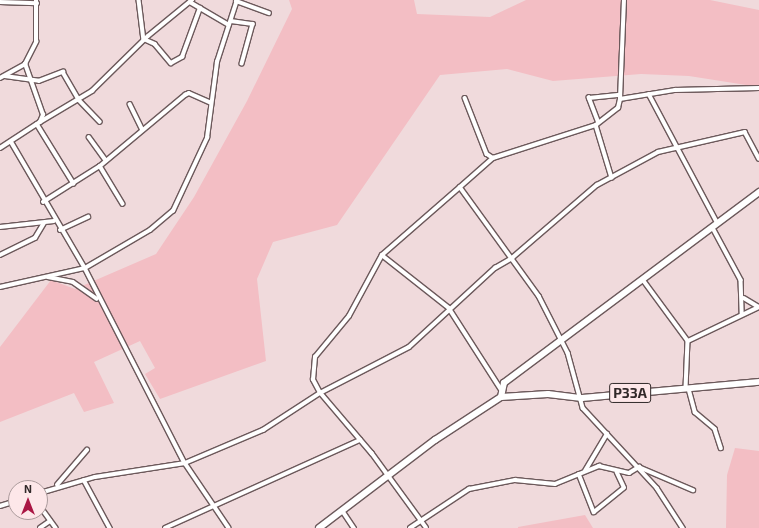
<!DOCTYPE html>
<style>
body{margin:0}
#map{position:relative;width:759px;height:528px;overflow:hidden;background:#f0dadc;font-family:"Exo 2",sans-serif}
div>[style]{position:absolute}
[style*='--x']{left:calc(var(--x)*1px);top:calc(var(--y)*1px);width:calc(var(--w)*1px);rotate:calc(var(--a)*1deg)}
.green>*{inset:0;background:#f3bec4}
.roads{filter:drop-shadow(1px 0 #6c595b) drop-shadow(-1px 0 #6c595b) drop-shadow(0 1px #6c595b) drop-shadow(0 -1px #6c595b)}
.street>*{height:3.5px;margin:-1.75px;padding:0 1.75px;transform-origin:1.75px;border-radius:1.75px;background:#fff}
.secondary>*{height:5.5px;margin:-2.75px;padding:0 2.75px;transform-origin:2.75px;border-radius:2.75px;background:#fff}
.primary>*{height:6px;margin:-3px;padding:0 3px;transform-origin:3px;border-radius:3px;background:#fff}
span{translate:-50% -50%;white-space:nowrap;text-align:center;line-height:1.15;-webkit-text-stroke:4px #fde7e9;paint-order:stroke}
.shield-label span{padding:1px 3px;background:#fde7e9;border:1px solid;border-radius:3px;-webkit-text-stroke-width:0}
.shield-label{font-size:14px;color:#312929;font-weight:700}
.north{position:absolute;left:8px;top:480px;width:40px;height:40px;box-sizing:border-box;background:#fde7e9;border:1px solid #ab9b9c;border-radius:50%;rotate:0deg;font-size:11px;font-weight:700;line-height:16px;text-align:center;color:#312929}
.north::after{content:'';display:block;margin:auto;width:14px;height:18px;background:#aa1644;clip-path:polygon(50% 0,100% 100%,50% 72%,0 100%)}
</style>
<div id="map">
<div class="green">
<div style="clip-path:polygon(289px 0,414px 0,417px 14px,490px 17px,526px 0,710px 0,759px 10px,759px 87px,689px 76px,641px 74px,553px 81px,507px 69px,440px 75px,337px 225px,273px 242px,257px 279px,266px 361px,160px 399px,145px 374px,155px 368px,140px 341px,94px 362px,114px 403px,84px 412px,74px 393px,0 422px,0 347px,51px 280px,75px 289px,156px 254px,194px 197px,247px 101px,292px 9px)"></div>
<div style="clip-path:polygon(735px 448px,759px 451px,759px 528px,726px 528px,727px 475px)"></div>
<div style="clip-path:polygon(585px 515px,593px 528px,518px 528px,518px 527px)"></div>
</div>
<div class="roads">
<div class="street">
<div style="--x:139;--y:0;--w:39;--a:83"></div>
<div style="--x:144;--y:39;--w:12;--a:24"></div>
<div style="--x:155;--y:44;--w:25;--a:50"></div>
<div style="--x:171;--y:63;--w:13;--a:-29"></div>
<div style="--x:182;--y:57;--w:52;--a:-69.8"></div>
<div style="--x:236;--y:1;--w:35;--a:20"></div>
<div style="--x:0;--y:2;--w:37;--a:2"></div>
<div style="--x:190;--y:2;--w:45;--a:30.5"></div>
<div style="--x:231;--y:21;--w:22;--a:8"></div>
<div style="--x:253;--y:24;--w:41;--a:105.4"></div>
<div style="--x:5;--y:76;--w:34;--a:8"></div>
<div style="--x:39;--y:81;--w:26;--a:-21"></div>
<div style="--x:63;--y:72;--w:32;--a:60"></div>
<div style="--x:79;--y:100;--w:30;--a:46"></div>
<div style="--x:0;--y:78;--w:29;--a:-29"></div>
<div style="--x:649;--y:94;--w:145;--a:62"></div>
<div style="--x:465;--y:98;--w:60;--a:68.6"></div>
<div style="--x:487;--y:154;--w:7;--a:34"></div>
<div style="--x:620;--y:99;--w:99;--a:-87.7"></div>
<div style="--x:130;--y:104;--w:28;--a:64"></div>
<div style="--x:40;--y:122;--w:61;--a:-30.8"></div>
<div style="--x:92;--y:91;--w:78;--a:-44.5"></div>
<div style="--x:148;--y:36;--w:57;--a:-39.3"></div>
<div style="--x:598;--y:122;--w:26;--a:-111"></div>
<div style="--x:589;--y:98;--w:31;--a:-6"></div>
<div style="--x:37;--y:124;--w:70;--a:58.3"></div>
<div style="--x:596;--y:125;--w:55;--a:73.2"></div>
<div style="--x:89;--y:137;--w:29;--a:54"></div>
<div style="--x:12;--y:143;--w:145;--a:59.7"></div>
<div style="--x:85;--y:268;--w:219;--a:62.9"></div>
<div style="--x:185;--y:463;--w:78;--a:55.9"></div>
<div style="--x:0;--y:148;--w:48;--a:-33"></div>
<div style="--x:40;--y:122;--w:8;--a:-67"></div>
<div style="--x:43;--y:115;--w:54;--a:-109.4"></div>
<div style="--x:25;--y:64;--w:25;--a:-63"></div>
<div style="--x:36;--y:42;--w:42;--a:-90"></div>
<div style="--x:100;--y:166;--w:44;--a:58.8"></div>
<div style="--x:460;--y:187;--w:44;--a:-41.3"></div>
<div style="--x:493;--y:158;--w:108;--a:-17.8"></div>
<div style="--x:596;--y:125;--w:28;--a:-38"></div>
<div style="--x:618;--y:108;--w:9;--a:-77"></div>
<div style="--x:620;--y:99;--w:56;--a:-9.3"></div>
<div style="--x:675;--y:90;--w:84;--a:-1.4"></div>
<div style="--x:43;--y:202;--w:67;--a:-32.3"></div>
<div style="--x:100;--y:166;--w:111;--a:-39.9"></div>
<div style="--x:185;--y:95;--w:4;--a:-27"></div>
<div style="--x:189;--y:93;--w:24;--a:24"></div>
<div style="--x:0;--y:227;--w:54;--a:-6.3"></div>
<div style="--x:713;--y:228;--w:59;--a:61.7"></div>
<div style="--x:741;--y:280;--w:34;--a:88"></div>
<div style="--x:60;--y:230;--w:31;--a:-25"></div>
<div style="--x:0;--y:255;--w:39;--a:-26"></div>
<div style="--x:35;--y:238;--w:17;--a:-59"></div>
<div style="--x:382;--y:255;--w:85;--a:38.3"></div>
<div style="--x:449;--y:308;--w:96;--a:57.3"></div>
<div style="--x:48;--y:277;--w:25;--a:11"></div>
<div style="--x:73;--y:282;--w:29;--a:35"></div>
<div style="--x:644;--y:281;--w:74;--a:53.7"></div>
<div style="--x:688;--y:341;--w:47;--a:92.4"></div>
<div style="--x:0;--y:287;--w:87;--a:-12.6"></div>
<div style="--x:85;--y:268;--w:75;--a:-30.3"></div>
<div style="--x:150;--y:230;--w:30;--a:-40"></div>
<div style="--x:173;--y:211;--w:81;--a:-65"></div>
<div style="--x:207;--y:138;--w:77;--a:-82.5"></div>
<div style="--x:217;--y:62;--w:65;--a:-72.1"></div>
<div style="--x:744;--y:298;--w:17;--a:31"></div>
<div style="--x:688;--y:341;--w:79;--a:-25.6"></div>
<div style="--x:689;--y:389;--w:24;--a:75"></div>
<div style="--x:695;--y:412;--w:26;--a:40"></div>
<div style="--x:715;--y:429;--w:20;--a:72"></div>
<div style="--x:585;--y:471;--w:43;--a:-59.3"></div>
<div style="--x:579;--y:474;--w:41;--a:68.5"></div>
<div style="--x:594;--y:512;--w:38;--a:-39"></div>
<div style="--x:624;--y:488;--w:17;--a:-115"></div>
<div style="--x:84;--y:480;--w:55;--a:61.6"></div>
<div style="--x:57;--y:485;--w:46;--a:-49.4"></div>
<div style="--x:40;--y:493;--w:57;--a:-16.2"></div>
<div style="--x:95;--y:477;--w:91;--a:-8.8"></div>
<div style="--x:185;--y:463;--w:85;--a:-22.9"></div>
<div style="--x:263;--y:430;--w:68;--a:-33"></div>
<div style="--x:320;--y:393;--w:100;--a:-27.3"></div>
<div style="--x:409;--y:347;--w:117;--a:-42.6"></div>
<div style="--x:495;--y:268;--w:20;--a:-30"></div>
<div style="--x:512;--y:258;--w:112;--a:-40.7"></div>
<div style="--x:597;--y:185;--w:69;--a:-28.4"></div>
<div style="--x:658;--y:152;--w:89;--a:-12.9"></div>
<div style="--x:745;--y:132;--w:30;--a:62"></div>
<div style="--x:0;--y:506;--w:17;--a:-17"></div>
<div style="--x:40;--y:506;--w:27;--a:54"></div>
<div style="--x:342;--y:510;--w:22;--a:56"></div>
<div style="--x:40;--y:528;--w:12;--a:-35"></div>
<div style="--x:165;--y:528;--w:214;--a:-24.3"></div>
<div style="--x:410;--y:528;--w:71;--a:-33.5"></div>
<div style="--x:469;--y:489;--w:47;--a:-11.1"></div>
<div style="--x:515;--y:480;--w:40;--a:5.7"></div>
<div style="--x:555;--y:484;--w:48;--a:-22.2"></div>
<div style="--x:599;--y:466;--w:31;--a:13"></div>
<div style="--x:629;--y:473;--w:12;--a:-31"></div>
<div style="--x:639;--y:467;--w:59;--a:23.1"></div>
<div style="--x:426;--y:528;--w:92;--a:-126.1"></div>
<div style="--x:372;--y:454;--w:80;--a:-130.4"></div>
<div style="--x:320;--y:393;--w:15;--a:-118"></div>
<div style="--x:313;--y:380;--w:23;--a:-85"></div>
<div style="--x:315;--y:357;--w:53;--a:-50.3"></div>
<div style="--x:349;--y:316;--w:69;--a:-61.6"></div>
<div style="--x:382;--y:255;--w:103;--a:-41.1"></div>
<div style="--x:460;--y:187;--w:135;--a:54.1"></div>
<div style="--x:539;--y:296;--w:64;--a:63"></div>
<div style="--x:568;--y:353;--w:57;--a:74.7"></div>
<div style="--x:583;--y:408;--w:109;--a:47.2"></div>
<div style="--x:657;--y:488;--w:48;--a:57"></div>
</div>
<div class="secondary">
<div style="--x:501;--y:397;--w:14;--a:-78"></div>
<div style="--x:504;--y:383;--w:319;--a:-36.8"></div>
</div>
<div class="primary">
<div style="--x:319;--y:528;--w:146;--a:-37.2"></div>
<div style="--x:435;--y:440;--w:79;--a:-33.1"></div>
<div style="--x:501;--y:397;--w:47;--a:-3.7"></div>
<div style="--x:548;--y:394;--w:34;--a:7"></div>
<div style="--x:582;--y:398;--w:178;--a:-5.2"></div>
</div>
</div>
<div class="shield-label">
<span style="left:630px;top:393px">P33A</span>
</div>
<div class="north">N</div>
</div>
